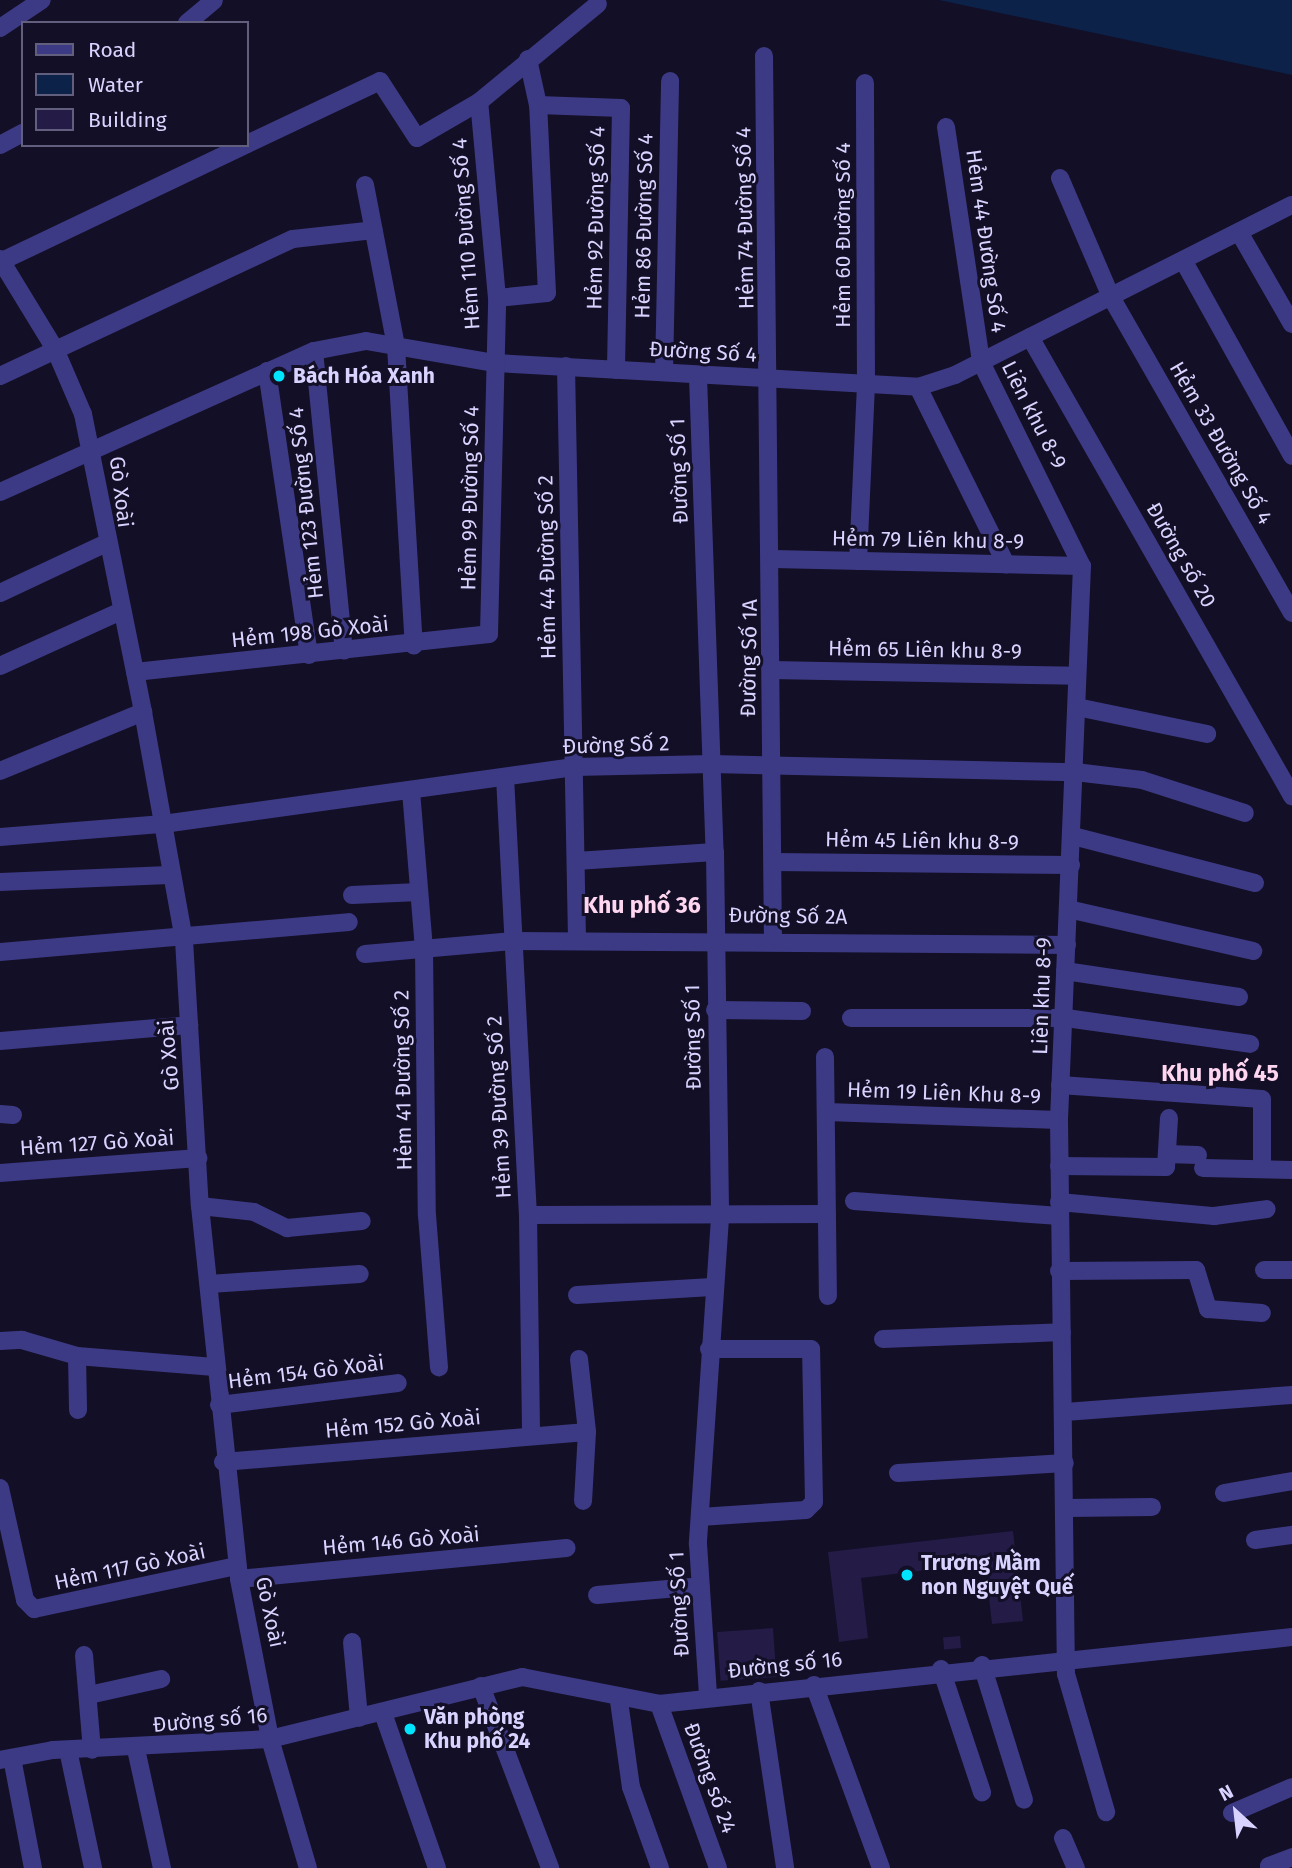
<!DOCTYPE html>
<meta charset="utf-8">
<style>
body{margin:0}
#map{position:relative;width:1292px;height:1868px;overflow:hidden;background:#130f26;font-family:"Fira Sans",sans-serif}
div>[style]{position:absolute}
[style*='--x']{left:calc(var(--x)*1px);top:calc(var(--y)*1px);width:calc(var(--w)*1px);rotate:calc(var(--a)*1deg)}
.water>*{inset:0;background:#0c2248}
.building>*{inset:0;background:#241b47;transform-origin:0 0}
.minor>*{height:18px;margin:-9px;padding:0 9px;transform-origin:9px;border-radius:9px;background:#3d3a85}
.dots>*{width:19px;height:19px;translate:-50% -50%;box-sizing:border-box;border:4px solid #130f26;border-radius:50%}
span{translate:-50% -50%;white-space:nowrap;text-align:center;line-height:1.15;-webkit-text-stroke:6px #130f26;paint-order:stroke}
.street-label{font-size:21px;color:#d9d4ff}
.poi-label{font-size:21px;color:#d9d4ff;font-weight:700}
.left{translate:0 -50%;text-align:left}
.neighbourhood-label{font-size:23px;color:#ffd6f0;font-weight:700}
.legend{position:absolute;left:21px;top:21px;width:228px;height:126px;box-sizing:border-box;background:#130f26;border:2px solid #625e7d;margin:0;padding:9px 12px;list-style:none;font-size:21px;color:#d9d4ff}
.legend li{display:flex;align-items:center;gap:14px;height:35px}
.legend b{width:35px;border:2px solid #625e7d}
.north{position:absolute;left:1201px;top:1777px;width:70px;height:70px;-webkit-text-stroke:5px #130f26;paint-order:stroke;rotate:333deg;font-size:19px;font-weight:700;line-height:28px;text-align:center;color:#d9d4ff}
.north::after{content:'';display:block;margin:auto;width:24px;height:32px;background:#d9d4ff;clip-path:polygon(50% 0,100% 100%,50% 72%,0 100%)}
</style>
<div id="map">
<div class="water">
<div style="clip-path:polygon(939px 0,1292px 0,1292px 75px)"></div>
</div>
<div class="building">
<div style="clip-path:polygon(1013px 1531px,1023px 1621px,992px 1624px,985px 1563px,861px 1578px,868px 1638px,839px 1642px,828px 1552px)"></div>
<div style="left:773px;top:1628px;width:49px;height:56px;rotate:86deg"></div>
<div style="left:960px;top:1636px;width:12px;height:17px;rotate:85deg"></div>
</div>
<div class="minor">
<div style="--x:187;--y:23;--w:35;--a:-40"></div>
<div style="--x:0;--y:28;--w:50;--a:-33.7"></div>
<div style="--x:764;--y:56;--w:882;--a:89.42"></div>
<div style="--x:538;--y:105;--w:83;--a:2.1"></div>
<div style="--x:621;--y:108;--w:262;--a:91.1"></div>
<div style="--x:946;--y:127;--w:238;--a:81.5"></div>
<div style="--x:981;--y:362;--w:228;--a:63.7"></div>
<div style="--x:1082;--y:566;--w:554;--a:92.38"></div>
<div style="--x:1059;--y:1120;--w:554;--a:89.28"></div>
<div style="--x:1066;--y:1674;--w:144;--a:73.8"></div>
<div style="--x:247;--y:144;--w:147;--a:-25.3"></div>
<div style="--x:380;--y:81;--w:68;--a:57"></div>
<div style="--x:417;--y:138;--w:72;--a:-30.1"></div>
<div style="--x:479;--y:102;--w:154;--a:-39.5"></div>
<div style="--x:0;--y:145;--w:26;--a:-28"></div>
<div style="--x:1060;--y:178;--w:129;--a:66.8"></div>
<div style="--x:1111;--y:297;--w:364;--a:60.2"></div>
<div style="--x:365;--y:185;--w:164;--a:79.1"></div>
<div style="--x:396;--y:346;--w:300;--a:86.6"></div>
<div style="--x:1239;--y:232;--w:106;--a:60.1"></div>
<div style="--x:0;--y:259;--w:105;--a:58.6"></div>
<div style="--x:55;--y:349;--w:71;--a:66.7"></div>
<div style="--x:83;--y:414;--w:304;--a:78.6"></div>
<div style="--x:143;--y:712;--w:232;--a:79.8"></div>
<div style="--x:184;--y:940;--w:266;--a:86.6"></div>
<div style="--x:200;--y:1206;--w:375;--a:84"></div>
<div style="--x:239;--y:1579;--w:163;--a:79"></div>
<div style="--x:270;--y:1739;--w:134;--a:73.6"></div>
<div style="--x:1183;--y:260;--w:224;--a:60.9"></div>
<div style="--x:0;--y:262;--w:272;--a:-25.5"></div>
<div style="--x:497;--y:298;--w:50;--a:-5.7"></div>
<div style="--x:547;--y:293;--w:188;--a:-92.7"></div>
<div style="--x:538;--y:105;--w:47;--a:-102.3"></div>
<div style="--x:1030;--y:337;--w:529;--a:60.28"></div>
<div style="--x:314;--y:351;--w:301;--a:84.3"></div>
<div style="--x:566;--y:366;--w:575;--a:88.9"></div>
<div style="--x:267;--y:371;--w:287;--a:81.6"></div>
<div style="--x:664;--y:372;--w:291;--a:-88.8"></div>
<div style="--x:0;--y:376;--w:323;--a:-25.1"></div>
<div style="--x:293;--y:239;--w:81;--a:-6.3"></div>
<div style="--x:698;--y:376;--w:476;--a:88"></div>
<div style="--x:715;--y:852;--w:366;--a:89.2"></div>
<div style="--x:720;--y:1218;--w:327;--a:93.9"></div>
<div style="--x:698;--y:1544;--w:152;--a:86.2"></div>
<div style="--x:918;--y:387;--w:198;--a:63.6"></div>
<div style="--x:0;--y:492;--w:344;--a:-24.2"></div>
<div style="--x:314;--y:351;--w:53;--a:-10.9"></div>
<div style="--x:366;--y:341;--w:131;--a:9.7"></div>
<div style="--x:495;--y:363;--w:424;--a:3.2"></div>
<div style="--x:918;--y:387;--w:39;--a:-18"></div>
<div style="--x:955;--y:375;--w:377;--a:-26.8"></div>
<div style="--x:773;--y:559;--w:309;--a:1.3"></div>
<div style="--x:858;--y:561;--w:174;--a:-87.4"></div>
<div style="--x:866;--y:387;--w:304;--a:-90.2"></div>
<div style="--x:0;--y:593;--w:115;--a:-25.2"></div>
<div style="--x:0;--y:666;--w:131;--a:-24.4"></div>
<div style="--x:772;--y:670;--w:305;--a:1.1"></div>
<div style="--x:135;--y:672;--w:356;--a:-6.1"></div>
<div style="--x:489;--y:634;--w:336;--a:-88.6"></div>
<div style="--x:497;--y:298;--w:197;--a:-95.2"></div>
<div style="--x:1077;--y:707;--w:133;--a:11.7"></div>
<div style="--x:0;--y:771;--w:155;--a:-22.4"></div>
<div style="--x:505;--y:777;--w:439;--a:87"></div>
<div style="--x:528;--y:1215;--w:220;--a:89.2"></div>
<div style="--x:411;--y:791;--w:158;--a:85.3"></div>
<div style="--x:424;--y:948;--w:267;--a:89.4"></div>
<div style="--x:427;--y:1215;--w:153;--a:85.5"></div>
<div style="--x:1073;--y:836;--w:188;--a:14.5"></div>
<div style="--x:0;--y:837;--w:164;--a:-4.6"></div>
<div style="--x:163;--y:824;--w:415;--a:-7.9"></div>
<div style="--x:574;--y:767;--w:138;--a:-1.2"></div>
<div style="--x:712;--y:764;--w:363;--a:1.3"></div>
<div style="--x:1075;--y:772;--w:67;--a:6.8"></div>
<div style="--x:1142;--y:780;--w:108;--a:17.8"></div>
<div style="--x:576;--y:861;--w:139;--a:-3.7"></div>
<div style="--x:773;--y:862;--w:298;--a:0.6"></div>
<div style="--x:0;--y:882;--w:169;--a:-2.4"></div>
<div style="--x:352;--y:895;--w:67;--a:-2.6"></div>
<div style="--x:1068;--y:909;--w:190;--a:12.8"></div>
<div style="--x:0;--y:952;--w:350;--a:-4.9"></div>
<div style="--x:365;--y:954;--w:149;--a:-5"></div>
<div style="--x:513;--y:941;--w:554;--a:0.41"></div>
<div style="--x:1065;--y:971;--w:176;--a:8.5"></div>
<div style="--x:715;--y:1010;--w:87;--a:0.7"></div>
<div style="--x:851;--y:1018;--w:215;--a:0"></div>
<div style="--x:1066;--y:1018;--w:186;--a:8"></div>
<div style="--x:0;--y:1041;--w:190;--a:-4.8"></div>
<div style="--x:825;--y:1057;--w:239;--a:89.3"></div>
<div style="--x:1060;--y:1085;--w:202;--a:4"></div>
<div style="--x:1262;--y:1099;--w:70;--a:90"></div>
<div style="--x:827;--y:1112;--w:232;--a:2"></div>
<div style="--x:0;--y:1114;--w:13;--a:4"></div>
<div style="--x:1167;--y:1154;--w:31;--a:2"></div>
<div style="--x:1059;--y:1166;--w:107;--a:0.5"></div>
<div style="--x:1166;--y:1167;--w:49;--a:-86.5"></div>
<div style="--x:1203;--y:1168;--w:89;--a:1.3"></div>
<div style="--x:0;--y:1173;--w:199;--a:-4.3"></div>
<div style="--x:854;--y:1201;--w:206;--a:4.2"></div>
<div style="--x:1059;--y:1202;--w:156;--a:5.2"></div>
<div style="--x:1214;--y:1216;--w:53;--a:-7.5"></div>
<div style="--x:200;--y:1206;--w:54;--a:6.3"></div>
<div style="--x:254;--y:1212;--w:37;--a:26"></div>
<div style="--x:287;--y:1228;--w:75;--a:-5.3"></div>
<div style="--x:528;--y:1215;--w:299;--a:-0.2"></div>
<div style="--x:1264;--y:1270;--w:28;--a:0"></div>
<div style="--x:1059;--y:1271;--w:137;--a:-0.4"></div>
<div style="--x:1196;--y:1270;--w:41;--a:72.9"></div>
<div style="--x:1208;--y:1309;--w:54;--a:4.2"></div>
<div style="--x:209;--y:1284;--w:151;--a:-3.8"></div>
<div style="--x:577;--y:1295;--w:135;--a:-3.4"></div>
<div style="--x:883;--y:1339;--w:179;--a:-2.2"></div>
<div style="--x:0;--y:1341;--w:22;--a:-3"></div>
<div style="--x:22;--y:1340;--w:57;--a:16.2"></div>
<div style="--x:77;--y:1356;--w:138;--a:4.6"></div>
<div style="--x:77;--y:1356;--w:54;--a:88.9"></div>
<div style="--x:579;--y:1359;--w:73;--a:83.7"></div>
<div style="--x:587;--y:1432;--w:69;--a:93.3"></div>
<div style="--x:219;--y:1405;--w:180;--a:-7"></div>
<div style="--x:1065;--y:1412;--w:228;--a:-4.3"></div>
<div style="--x:223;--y:1462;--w:365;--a:-4.7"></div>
<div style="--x:898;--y:1473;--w:167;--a:-3.4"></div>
<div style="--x:0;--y:1488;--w:115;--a:77.4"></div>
<div style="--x:25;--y:1600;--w:13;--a:45"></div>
<div style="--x:34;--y:1609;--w:208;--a:-12"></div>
<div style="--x:1224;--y:1493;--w:69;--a:-10"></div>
<div style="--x:1067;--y:1508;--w:85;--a:-0.7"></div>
<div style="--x:700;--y:1517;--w:106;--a:-3.8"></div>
<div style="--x:806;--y:1510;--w:11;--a:-45"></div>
<div style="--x:814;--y:1502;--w:153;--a:-91.1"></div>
<div style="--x:811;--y:1349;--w:102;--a:180"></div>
<div style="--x:1255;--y:1540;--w:37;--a:-8"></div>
<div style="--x:239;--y:1579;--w:329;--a:-5.4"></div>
<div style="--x:597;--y:1595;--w:104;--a:-4.9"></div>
<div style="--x:352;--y:1642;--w:76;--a:84.7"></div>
<div style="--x:84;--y:1655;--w:95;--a:85.2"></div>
<div style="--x:982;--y:1665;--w:141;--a:72.7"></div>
<div style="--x:941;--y:1669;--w:130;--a:71.6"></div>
<div style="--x:814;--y:1685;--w:195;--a:69.9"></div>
<div style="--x:481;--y:1686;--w:195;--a:69.2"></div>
<div style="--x:759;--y:1691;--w:179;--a:81.6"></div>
<div style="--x:89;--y:1695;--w:74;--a:-12.5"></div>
<div style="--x:619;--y:1701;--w:87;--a:82.1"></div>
<div style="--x:631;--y:1787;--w:86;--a:70.3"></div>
<div style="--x:659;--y:1704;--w:174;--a:70.2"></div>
<div style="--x:383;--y:1713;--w:164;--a:70.8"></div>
<div style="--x:136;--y:1749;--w:122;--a:77.7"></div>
<div style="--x:68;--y:1750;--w:121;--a:78"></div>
<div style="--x:12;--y:1758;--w:112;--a:79.2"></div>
<div style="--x:0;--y:1760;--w:54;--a:-10.7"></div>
<div style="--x:53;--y:1750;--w:217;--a:-2.9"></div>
<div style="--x:270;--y:1739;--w:260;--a:-13.8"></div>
<div style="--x:522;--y:1677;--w:140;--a:11.1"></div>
<div style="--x:659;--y:1704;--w:637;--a:-6.04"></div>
<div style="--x:1232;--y:1813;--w:65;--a:-23.4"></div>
<div style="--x:1063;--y:1838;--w:33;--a:67"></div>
<div style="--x:1269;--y:1866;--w:25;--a:-21"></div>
</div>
<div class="dots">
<div style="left:279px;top:376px;background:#00e5ff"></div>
<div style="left:907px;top:1575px;background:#00e5ff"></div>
<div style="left:410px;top:1729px;background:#00e5ff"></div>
</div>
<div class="street-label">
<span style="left:596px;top:218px;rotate:-89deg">Hẻm 92 Đường Số 4</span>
<span style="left:745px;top:218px;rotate:-91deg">Hẻm 74 Đường Số 4</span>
<span style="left:644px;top:226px;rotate:-89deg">Hẻm 86 Đường Số 4</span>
<span style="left:466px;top:234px;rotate:-94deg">Hẻm 110 Đường Số 4</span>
<span style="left:843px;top:235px;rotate:-90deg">Hẻm 60 Đường Số 4</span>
<span style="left:986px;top:241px;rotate:82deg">Hẻm 44 Đường Số 4</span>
<span style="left:703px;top:352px;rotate:3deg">Đường Số 4</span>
<span style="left:1034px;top:415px;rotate:63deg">Liên khu 8-9</span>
<span style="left:1221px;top:443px;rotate:60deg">Hẻm 33 Đường Số 4</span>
<span style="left:679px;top:471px;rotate:-92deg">Đường Số 1</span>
<span style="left:121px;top:492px;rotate:83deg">Gò Xoài</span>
<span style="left:470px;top:498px;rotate:-89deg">Hẻm 99 Đường Số 4</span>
<span style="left:306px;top:503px;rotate:-96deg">Hẻm 123 Đường Số 4</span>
<span style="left:928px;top:540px;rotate:1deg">Hẻm 79 Liên khu 8-9</span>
<span style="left:1181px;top:555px;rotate:60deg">Đường số 20</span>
<span style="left:547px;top:567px;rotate:-91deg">Hẻm 44 Đường Số 2</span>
<span style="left:310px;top:632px;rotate:-6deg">Hẻm 198 Gò Xoài</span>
<span style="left:925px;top:650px;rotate:1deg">Hẻm 65 Liên khu 8-9</span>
<span style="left:749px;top:658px;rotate:-89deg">Đường Số 1A</span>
<span style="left:616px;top:745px;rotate:-2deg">Đường Số 2</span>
<span style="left:922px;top:841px;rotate:1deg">Hẻm 45 Liên khu 8-9</span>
<span style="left:788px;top:916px;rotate:1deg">Đường Số 2A</span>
<span style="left:1042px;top:996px;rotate:-88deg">Liên khu 8-9</span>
<span style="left:693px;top:1037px;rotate:-91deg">Đường Số 1</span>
<span style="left:169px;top:1055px;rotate:-95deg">Gò Xoài</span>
<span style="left:403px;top:1080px;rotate:-91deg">Hẻm 41 Đường Số 2</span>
<span style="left:944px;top:1093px;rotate:2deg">Hẻm 19 Liên Khu 8-9</span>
<span style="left:499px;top:1107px;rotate:-93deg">Hẻm 39 Đường Số 2</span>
<span style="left:97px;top:1143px;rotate:-4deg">Hẻm 127 Gò Xoài</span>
<span style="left:306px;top:1372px;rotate:-7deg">Hẻm 154 Gò Xoài</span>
<span style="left:403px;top:1424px;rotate:-5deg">Hẻm 152 Gò Xoài</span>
<span style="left:401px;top:1541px;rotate:-5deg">Hẻm 146 Gò Xoài</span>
<span style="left:130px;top:1567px;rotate:-12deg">Hẻm 117 Gò Xoài</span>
<span style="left:679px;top:1604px;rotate:-93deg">Đường Số 1</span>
<span style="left:270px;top:1612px;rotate:78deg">Gò Xoài</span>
<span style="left:785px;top:1665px;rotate:-6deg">Đường số 16</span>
<span style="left:210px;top:1720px;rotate:-5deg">Đường số 16</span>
<span style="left:710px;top:1778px;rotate:70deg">Đường số 24</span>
</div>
<div class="poi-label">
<span class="left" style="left:293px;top:376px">Bách Hóa Xanh</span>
<span class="left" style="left:921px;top:1575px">Trương Mầm<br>non Nguyệt Quế</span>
<span class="left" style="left:424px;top:1729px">Văn phòng<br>Khu phố 24</span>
</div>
<div class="neighbourhood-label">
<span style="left:642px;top:905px">Khu phố 36</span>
<span style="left:1220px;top:1073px">Khu phố 45</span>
</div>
<ul class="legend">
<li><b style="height:9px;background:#3d3a85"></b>Road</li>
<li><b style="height:19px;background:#0c2248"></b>Water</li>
<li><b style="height:19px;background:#241b47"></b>Building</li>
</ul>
<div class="north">N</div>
</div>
